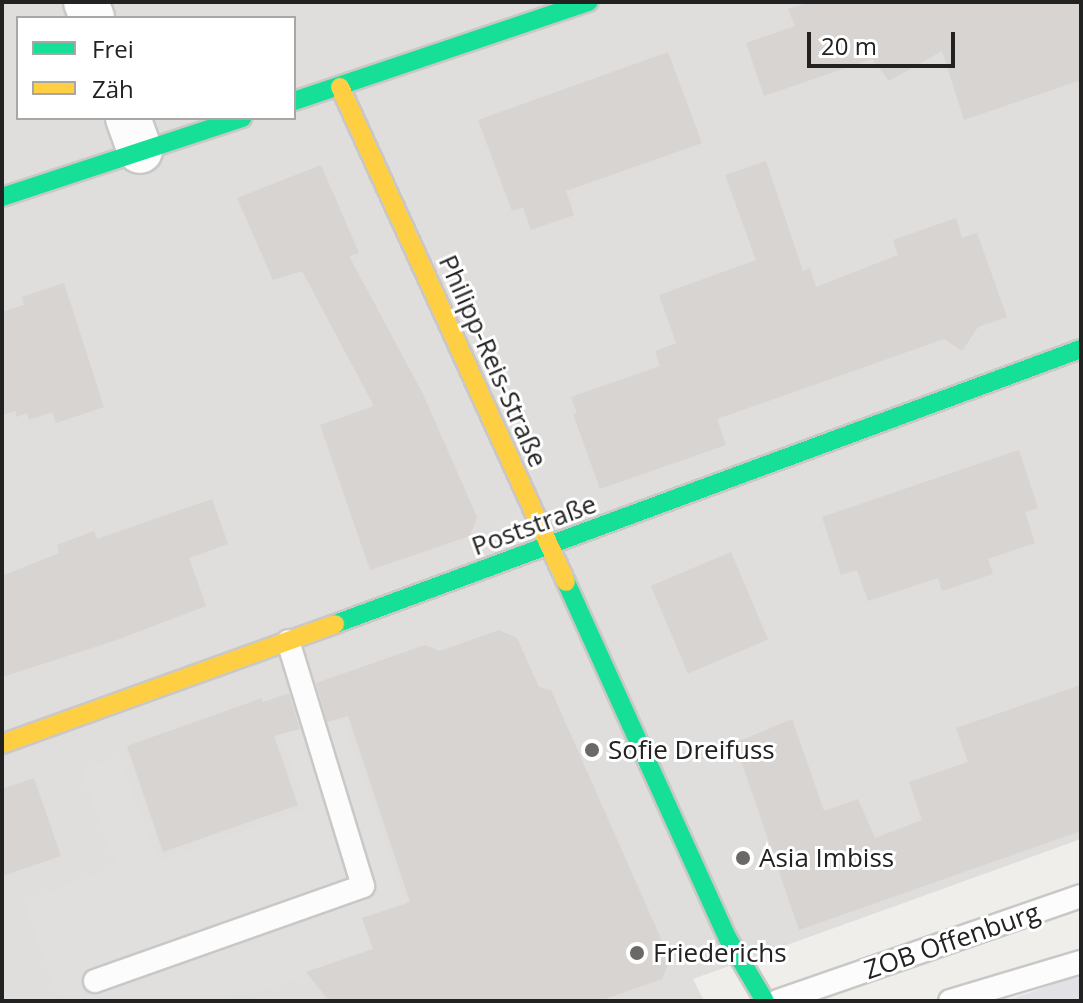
<!DOCTYPE html>
<meta charset="utf-8">
<style>
body{margin:0}
#map{position:relative;width:1083px;height:1003px;overflow:hidden;background:#f0eeeb;font-family:"Open Sans",sans-serif}
div>[style]{position:absolute}
[style*='--x']{left:calc(var(--x)*1px);top:calc(var(--y)*1px);width:calc(var(--w)*1px);rotate:calc(var(--a)*1deg)}
.residential>*{inset:0;background:#dfdedc}
.parking>*{inset:0;background:#e0dfde}
.plaza>*{inset:0;background:#e2e1e5}
.building>*{inset:0;background:#d7d4d2;transform-origin:0 0}
.roads{filter:drop-shadow(2px 0 #c9c8c7) drop-shadow(-2px 0 #c9c8c7) drop-shadow(0 2px #c9c8c7) drop-shadow(0 -2px #c9c8c7)}
.lane>*{height:22px;margin:-11px;padding:0 11px;transform-origin:11px;border-radius:11px;background:#fdfcfc}
.street>*{height:44px;margin:-22px;padding:0 22px;transform-origin:22px;border-radius:22px;background:#fdfcfc}
.fast>*{height:18px;margin:-9px;padding:0 9px;transform-origin:9px;border-radius:9px;background:#16e098}
.slow>*{height:18px;margin:-9px;padding:0 9px;transform-origin:9px;border-radius:9px;background:#ffcf43}
.dots>*{width:22px;height:22px;translate:-50% -50%;box-sizing:border-box;border:4px solid #fff;border-radius:50%}
span{translate:-50% -50%;white-space:nowrap;text-align:center;line-height:1.15;-webkit-text-stroke:6px #fff;paint-order:stroke}
.street-label{font-size:26px;color:#222}
.poi-label{font-size:26px;color:#222}
.left{translate:0 -50%;text-align:left}
.frame{position:absolute;inset:0;border:4px solid #222;pointer-events:none}
.legend{position:absolute;left:16px;top:16px;width:280px;height:104px;box-sizing:border-box;background:#fff;border:2px solid #a7a7a7;margin:0;padding:10px 14px;list-style:none;font-size:24px;color:#222}
.legend li{display:flex;align-items:center;gap:16px;height:40px}
.legend b{width:40px;border:2px solid #a7a7a7}
.scale{position:absolute;left:807px;top:32px;width:148px;height:36px;box-sizing:border-box;border:4px solid #222;border-top:0;padding-left:10px;font-size:24px;line-height:28px;white-space:nowrap;color:#222;-webkit-text-stroke:6px #fff;paint-order:stroke}
</style>
<div id="map">
<div class="residential">
<div style="clip-path:polygon(evenodd,2px 2px,1081px 2px,1081px 839px,693px 979px,704px 1001px,2px 1001px,2px 2px,18px 18px,294px 18px,294px 118px,18px 118px,18px 18px)"></div>
</div>
<div class="parking">
<div style="clip-path:polygon(329px 679px,417px 935px,230px 1001px,59px 1001px,24px 901px,117px 867px,81px 770px,118px 756px,158px 862px,307px 808px,267px 700px)"></div>
</div>
<div class="plaza">
<div style="clip-path:polygon(1081px 974px,1081px 1001px,1005px 1001px,1029px 993px)"></div>
</div>
<div class="building">
<div style="clip-path:polygon(810px 2px,1081px 2px,1081px 80px,964px 120px,942px 51px,889px 81px,872px 59px,764px 96px,746px 43px,795px 26px,788px 9px)"></div>
<div style="clip-path:polygon(668px 52px,702px 143px,566px 191px,574px 215px,531px 230px,523px 207px,512px 211px,478px 120px)"></div>
<div style="clip-path:polygon(766px 161px,803px 271px,810px 268px,816px 287px,898px 255px,893px 240px,956px 218px,962px 238px,977px 233px,1007px 317px,978px 327px,962px 351px,944px 339px,717px 419px,726px 445px,600px 489px,573px 414px,577px 413px,571px 397px,660px 366px,655px 351px,676px 343px,659px 295px,756px 260px,725px 175px)"></div>
<div style="clip-path:polygon(321px 165px,359px 253px,349px 256px,423px 394px,477px 517px,470px 536px,370px 570px,320px 425px,374px 406px,302px 271px,273px 280px,237px 198px)"></div>
<div style="clip-path:polygon(64px 283px,104px 407px,56px 423px,52px 412px,29px 420px,27px 413px,16px 417px,16px 411px,2px 415px,2px 312px,24px 305px,22px 297px)"></div>
<div style="clip-path:polygon(1019px 450px,1038px 508px,1025px 512px,1035px 543px,988px 559px,993px 574px,942px 591px,938px 578px,868px 601px,857px 570px,841px 575px,822px 517px)"></div>
<div style="clip-path:polygon(212px 499px,228px 544px,189px 558px,206px 606px,114px 641px,2px 677px,2px 576px,59px 553px,57px 545px,94px 531px,97px 539px)"></div>
<div style="left:731px;top:552px;width:95px;height:87px;rotate:67deg"></div>
<div style="clip-path:polygon(499px 630px,517px 638px,539px 687px,551px 690px,670px 959px,662px 979px,599px 1001px,329px 1001px,306px 972px,373px 949px,362px 918px,410px 902px,348px 716px,327px 722px,316px 683px,425px 645px,440px 651px)"></div>
<div style="clip-path:polygon(1081px 685px,1081px 831px,799px 930px,735px 743px,792px 719px,824px 811px,858px 799px,875px 838px,922px 820px,909px 782px,968px 762px,956px 728px)"></div>
<div style="clip-path:polygon(289px 693px,300px 729px,274px 736px,298px 805px,163px 852px,127px 746px,262px 698px,263px 702px)"></div>
<div style="clip-path:polygon(34px 778px,61px 856px,2px 876px,2px 789px)"></div>
</div>
<div class="roads">
<div class="lane">
<div style="--x:95;--y:981;--w:284;--a:-19.5"></div>
<div style="--x:363;--y:886;--w:256;--a:-107"></div>
<div style="--x:778;--y:1001;--w:321;--a:-19.1"></div>
<div style="--x:950;--y:1001;--w:137;--a:-16.6"></div>
</div>
<div class="street">
<div style="--x:86;--y:2;--w:17;--a:69"></div>
<div style="--x:128;--y:118;--w:35;--a:70"></div>
</div>
<div class="fast">
<div style="--x:294;--y:101;--w:311;--a:-18.6"></div>
<div style="--x:2;--y:197;--w:253;--a:-18.2"></div>
<div style="--x:566;--y:582;--w:390;--a:65.6"></div>
<div style="--x:727;--y:937;--w:74;--a:59.3"></div>
<div style="--x:335;--y:624;--w:795;--a:-20.24"></div>
</div>
<div class="slow">
<div style="--x:340;--y:87;--w:544;--a:65.46"></div>
<div style="--x:2;--y:744;--w:354;--a:-19.8"></div>
</div>
</div>
<div class="dots">
<div style="left:592px;top:750px;background:#6a6968"></div>
<div style="left:743px;top:858px;background:#6a6968"></div>
<div style="left:637px;top:953px;background:#6a6968"></div>
</div>
<div class="street-label">
<span style="left:493px;top:361px;rotate:66deg">Philipp-Reis-Straße</span>
<span style="left:534px;top:525px;rotate:-20deg">Poststraße</span>
<span style="left:952px;top:941px;rotate:-19deg">ZOB Offenburg</span>
</div>
<div class="poi-label">
<span class="left" style="left:608px;top:750px">Sofie Dreifuss</span>
<span class="left" style="left:759px;top:858px">Asia Imbiss</span>
<span class="left" style="left:653px;top:953px">Friederichs</span>
</div>
<div class="frame"></div>
<ul class="legend">
<li><b style="height:10px;background:#16e098"></b>Frei</li>
<li><b style="height:10px;background:#ffcf43"></b>Zäh</li>
</ul>
<div class="scale">20 m</div>
</div>
